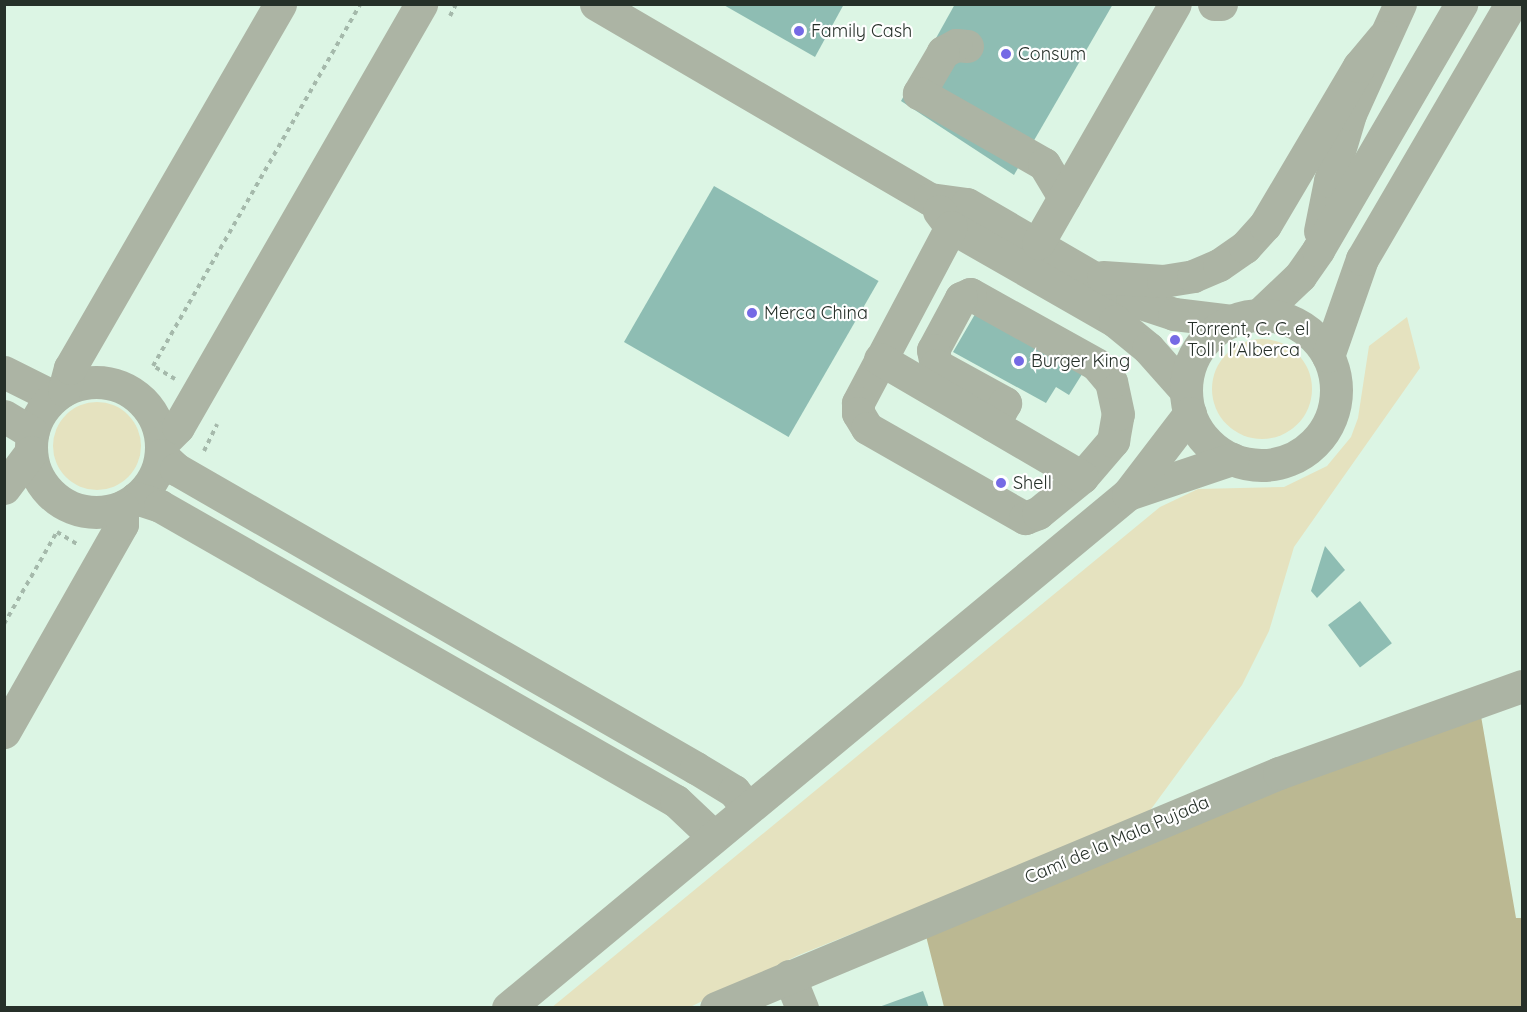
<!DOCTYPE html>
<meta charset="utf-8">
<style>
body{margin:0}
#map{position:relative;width:1527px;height:1012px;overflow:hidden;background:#dcf5e4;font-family:Quicksand,sans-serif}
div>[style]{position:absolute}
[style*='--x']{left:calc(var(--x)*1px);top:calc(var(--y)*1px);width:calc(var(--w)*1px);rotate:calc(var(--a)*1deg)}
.green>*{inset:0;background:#e5e2bf}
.round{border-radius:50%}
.forest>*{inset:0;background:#bbb892}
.building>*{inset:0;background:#8ebdb3;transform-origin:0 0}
.path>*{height:4px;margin-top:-2px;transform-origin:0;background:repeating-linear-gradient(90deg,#a5b9ab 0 4.5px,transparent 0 9px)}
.minor>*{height:33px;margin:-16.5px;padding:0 16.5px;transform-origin:16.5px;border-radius:16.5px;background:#acb4a4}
.minor>.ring{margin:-16.5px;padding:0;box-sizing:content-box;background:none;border:33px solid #acb4a4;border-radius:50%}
.dots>*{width:16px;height:16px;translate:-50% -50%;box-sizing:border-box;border:3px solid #fff;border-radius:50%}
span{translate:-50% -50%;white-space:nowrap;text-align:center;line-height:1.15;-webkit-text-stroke:4.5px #fff;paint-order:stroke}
.poi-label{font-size:18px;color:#263029}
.left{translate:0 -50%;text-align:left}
.street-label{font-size:18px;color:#263029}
.frame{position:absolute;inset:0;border:6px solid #263029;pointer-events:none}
</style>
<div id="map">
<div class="green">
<div style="clip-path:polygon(1407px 317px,1420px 368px,1294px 547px,1269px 631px,1242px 685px,1146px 816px,799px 955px,690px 1007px,551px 1008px,1160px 507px,1198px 489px,1284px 487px,1327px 466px,1351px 437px,1358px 418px,1369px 346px)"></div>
<div class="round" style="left:1212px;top:339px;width:100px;height:100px"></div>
<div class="round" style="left:53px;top:402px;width:88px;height:88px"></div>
</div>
<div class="forest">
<div style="clip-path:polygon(1481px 716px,1516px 918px,1522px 918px,1522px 1007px,944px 1007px,926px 936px,1059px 871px)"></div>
</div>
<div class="building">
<div style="clip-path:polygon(722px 4px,844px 4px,815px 57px)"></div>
<div style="clip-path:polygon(955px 4px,1113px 4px,1014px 175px,901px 101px)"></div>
<div style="left:714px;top:186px;width:190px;height:180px;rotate:30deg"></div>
<div style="clip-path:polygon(978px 309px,1084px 371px,1069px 395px,1056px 387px,1046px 403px,953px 352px)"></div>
<div style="clip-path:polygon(1325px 546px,1345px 570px,1317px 598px,1311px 591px)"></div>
<div style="left:1360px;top:601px;width:53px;height:40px;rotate:53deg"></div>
<div style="clip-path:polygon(923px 991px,929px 1008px,879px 1008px,879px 1007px)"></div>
</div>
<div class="path">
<div style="--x:450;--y:16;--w:13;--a:-63"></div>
<div style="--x:175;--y:379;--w:26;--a:-149"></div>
<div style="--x:153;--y:366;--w:417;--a:-60.2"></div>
<div style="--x:204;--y:451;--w:30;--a:-64"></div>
<div style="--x:4;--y:624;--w:106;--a:-60.1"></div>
<div style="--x:57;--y:532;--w:23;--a:31"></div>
</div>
<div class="minor">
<div style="--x:596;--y:4;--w:387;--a:30.3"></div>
<div style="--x:930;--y:199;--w:37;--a:8"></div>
<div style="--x:967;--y:204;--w:191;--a:30.2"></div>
<div style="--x:1132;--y:300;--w:44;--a:18.4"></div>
<div style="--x:1174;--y:314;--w:58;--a:6.9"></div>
<div style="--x:1214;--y:4;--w:7;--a:0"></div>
<div style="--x:967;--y:46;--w:11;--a:-175"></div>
<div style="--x:956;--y:45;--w:15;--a:152"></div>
<div style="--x:943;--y:52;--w:48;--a:120.3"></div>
<div style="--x:919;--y:93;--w:144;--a:29.6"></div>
<div style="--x:1044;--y:164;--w:39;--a:59"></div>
<div style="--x:939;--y:211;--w:20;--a:53"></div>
<div style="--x:951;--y:227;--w:189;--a:29.8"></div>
<div style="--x:1115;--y:321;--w:43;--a:39.3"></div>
<div style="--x:1148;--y:348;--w:57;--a:48.5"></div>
<div style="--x:951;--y:227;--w:199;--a:117.9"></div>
<div style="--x:858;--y:403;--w:10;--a:90"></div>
<div style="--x:858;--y:413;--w:17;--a:59"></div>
<div style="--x:867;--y:428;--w:182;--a:29.7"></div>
<div style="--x:1025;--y:518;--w:14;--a:-21"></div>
<div style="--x:1038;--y:513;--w:57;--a:-39.3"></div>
<div style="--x:1082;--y:477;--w:48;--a:-49.3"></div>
<div style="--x:1113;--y:441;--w:27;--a:-80"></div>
<div style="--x:1118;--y:414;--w:33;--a:-102"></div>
<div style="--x:1111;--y:382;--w:23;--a:-130"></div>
<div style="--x:1096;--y:364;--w:144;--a:-150.9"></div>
<div style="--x:970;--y:294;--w:10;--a:156"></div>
<div style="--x:961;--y:298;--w:59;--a:118.3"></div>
<div style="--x:933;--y:350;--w:15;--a:79"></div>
<div style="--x:936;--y:365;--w:79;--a:28.8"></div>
<div style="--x:1005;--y:403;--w:25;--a:119"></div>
<div style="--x:1320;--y:231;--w:51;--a:-78.7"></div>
<div style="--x:1330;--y:181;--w:70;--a:-73.4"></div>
<div style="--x:1350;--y:114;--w:121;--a:-65.6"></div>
<div style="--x:1038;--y:243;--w:275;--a:-60.2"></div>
<div style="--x:1103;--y:277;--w:60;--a:3.8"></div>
<div style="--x:1163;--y:281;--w:30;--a:-9"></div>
<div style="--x:1193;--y:276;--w:28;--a:-23"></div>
<div style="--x:1219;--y:265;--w:32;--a:-35"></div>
<div style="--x:1245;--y:247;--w:30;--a:-48"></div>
<div style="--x:1265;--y:225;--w:185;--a:-59.4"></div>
<div style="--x:1359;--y:66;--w:38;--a:-50"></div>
<div style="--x:1259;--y:315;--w:57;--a:-43.6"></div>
<div style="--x:1300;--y:276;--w:32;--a:-55"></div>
<div style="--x:1318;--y:250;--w:285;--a:-59.8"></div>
<div class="ring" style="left:1186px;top:315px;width:117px;height:117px"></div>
<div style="--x:1328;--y:356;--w:103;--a:-70.7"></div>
<div style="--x:1362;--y:259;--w:295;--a:-59.7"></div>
<div style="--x:880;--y:359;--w:234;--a:30.3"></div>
<div style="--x:4;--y:372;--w:56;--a:26.6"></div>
<div class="ring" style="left:31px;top:382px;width:97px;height:97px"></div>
<div style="--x:64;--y:390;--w:23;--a:-75"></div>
<div style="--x:70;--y:368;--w:420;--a:-60"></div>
<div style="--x:4;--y:416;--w:33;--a:31"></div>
<div style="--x:161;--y:444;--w:24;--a:-45"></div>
<div style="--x:178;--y:427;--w:488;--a:-60.1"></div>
<div style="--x:161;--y:455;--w:21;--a:43"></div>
<div style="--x:176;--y:469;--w:600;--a:29.9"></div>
<div style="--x:696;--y:768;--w:44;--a:31.2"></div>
<div style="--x:734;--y:791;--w:21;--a:53"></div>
<div style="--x:4;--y:488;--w:45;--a:-53.1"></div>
<div style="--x:1128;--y:494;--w:110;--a:-18.6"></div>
<div style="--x:136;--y:498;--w:25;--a:18"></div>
<div style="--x:160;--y:506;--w:594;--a:29.76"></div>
<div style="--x:676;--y:801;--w:51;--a:43.4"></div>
<div style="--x:4;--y:732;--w:239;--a:-60.4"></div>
<div style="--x:122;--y:524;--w:17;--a:-90"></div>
<div style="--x:789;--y:976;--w:35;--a:68"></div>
<div style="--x:508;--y:1008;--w:805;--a:-39.66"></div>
<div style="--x:1128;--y:494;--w:102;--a:-52.6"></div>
<div style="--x:716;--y:1008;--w:610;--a:-22.66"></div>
<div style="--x:1279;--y:773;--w:258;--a:-19.7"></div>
</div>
<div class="dots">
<div style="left:799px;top:31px;background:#756ae5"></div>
<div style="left:1006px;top:54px;background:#756ae5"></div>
<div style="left:752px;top:313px;background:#756ae5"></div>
<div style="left:1175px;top:340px;background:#756ae5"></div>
<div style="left:1019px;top:361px;background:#756ae5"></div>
<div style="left:1001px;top:483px;background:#756ae5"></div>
</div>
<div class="poi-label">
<span class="left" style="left:811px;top:31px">Family Cash</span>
<span class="left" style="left:1018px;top:54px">Consum</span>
<span class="left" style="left:764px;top:313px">Merca China</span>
<span class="left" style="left:1187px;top:340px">Torrent, C. C. el<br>Toll i l'Alberca</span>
<span class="left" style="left:1031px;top:361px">Burger King</span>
<span class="left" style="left:1013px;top:483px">Shell</span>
</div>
<div class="street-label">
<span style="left:1117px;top:840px;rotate:-23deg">Camí de la Mala Pujada</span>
</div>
<div class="frame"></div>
</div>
